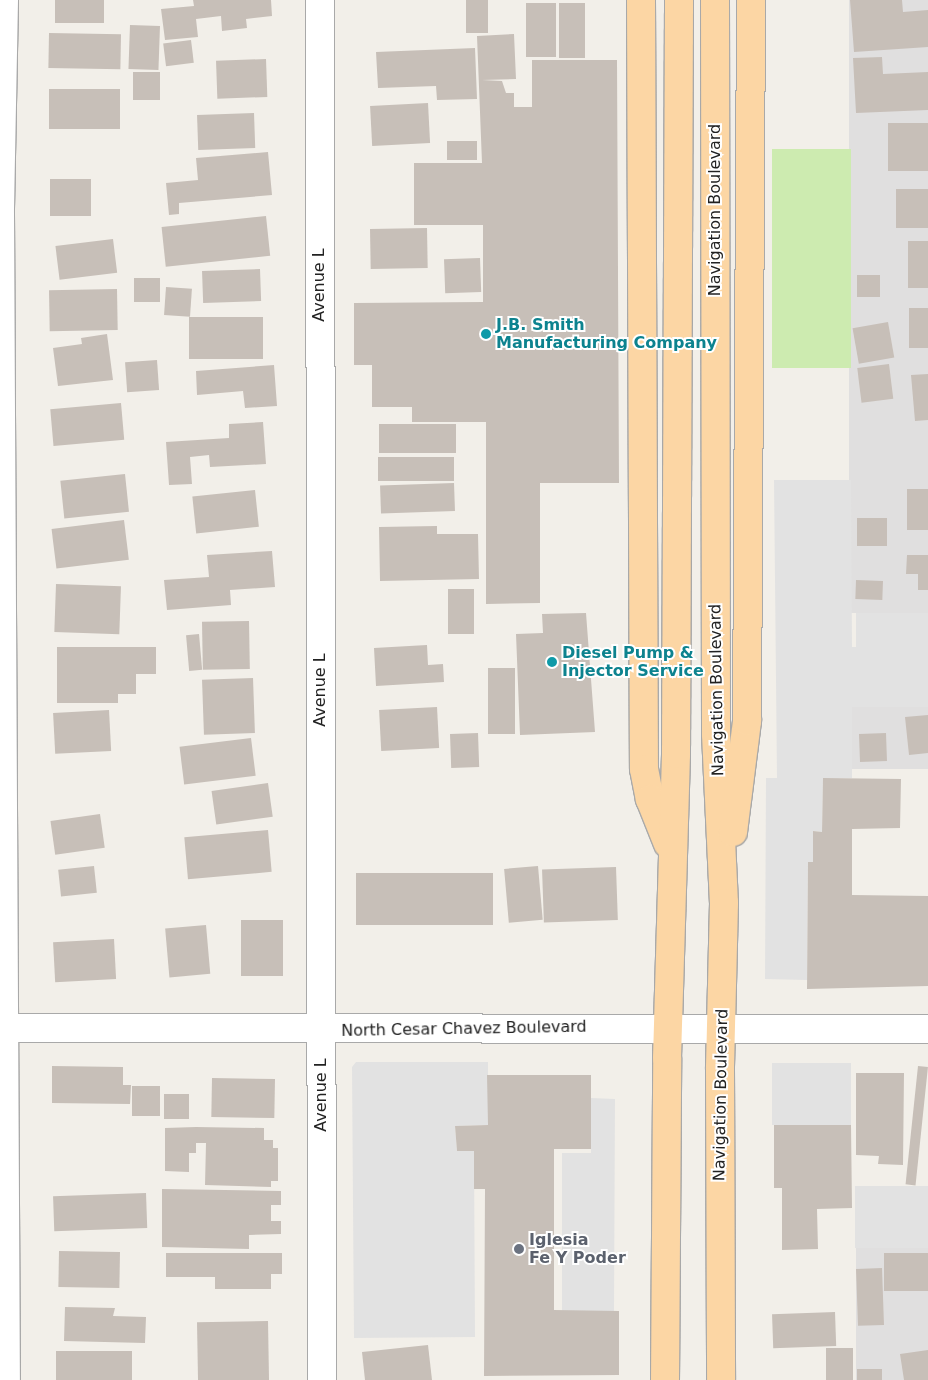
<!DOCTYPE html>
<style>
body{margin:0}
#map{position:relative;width:928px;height:1380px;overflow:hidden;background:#f2efe9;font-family:"DejaVu Sans",sans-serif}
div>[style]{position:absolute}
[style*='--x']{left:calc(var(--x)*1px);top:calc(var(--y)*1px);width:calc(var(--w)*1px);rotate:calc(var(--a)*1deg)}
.residential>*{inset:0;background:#e0dfdf;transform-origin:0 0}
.grass>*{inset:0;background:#cdebb0;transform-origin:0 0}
.parking>*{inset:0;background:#e2e2e2;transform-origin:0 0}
.building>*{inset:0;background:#c7bfb8;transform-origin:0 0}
.roads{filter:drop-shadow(1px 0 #a9a9a9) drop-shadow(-1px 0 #a9a9a9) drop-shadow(0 1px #a9a9a9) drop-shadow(0 -1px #a9a9a9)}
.minor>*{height:28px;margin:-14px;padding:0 14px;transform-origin:14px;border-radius:14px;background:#fff}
.major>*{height:28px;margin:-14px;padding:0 14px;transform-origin:14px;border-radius:14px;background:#fcd6a4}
.dots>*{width:14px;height:14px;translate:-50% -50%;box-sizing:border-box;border:2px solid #fff;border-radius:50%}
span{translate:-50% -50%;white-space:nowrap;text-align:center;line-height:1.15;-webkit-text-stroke:4px #fff;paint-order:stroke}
.street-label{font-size:16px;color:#222}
.culture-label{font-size:16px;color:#0d838f;font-weight:700}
.left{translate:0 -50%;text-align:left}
.worship-label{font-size:16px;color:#5b616d;font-weight:700}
</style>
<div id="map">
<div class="residential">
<div style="left:849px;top:0;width:79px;height:613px"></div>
<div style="left:852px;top:707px;width:76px;height:62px"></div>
<div style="left:856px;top:1248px;width:72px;height:132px"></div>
</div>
<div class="grass">
<div style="left:772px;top:149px;width:79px;height:219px"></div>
</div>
<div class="parking">
<div style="clip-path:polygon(774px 480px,851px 480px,852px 647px,856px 647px,856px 613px,928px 613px,928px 707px,852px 707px,852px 778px,823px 779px,822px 832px,813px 831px,813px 862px,808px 863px,807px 980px,765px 979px,766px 778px,777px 778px)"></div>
<div style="clip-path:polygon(356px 1062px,488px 1062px,488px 1125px,455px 1126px,457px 1151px,474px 1151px,475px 1337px,354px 1338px,352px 1067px)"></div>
<div style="left:851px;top:1063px;width:62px;height:79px;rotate:90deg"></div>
<div style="clip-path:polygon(591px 1098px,615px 1099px,614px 1311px,562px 1311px,562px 1153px,591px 1153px)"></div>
<div style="left:855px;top:1186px;width:73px;height:62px"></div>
</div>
<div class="building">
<div style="left:55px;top:0;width:49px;height:23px"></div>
<div style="clip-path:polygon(193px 0,271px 0,272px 16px,246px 19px,247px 28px,222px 31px,221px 16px,196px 19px,198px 37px,165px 40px,161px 9px,194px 6px)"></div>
<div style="left:466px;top:0;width:22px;height:33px"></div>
<div style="clip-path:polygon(850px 0,902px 0,903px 12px,928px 10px,928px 47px,854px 52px)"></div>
<div style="left:526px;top:3px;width:30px;height:54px"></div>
<div style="left:559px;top:3px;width:26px;height:55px"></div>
<div style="left:130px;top:25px;width:30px;height:44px;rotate:2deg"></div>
<div style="left:49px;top:33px;width:72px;height:35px;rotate:1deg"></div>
<div style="clip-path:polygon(514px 34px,516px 79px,482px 80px,502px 81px,506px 93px,514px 93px,514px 107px,532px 107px,532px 60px,617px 60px,619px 483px,540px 483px,540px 603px,486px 604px,486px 422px,412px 422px,412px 407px,372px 407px,372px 365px,354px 365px,354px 303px,483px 302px,483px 225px,414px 225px,414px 163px,482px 163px,477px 36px)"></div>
<div style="left:191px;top:40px;width:23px;height:28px;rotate:83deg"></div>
<div style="clip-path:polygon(475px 48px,477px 99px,437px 100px,436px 86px,378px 88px,376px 52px)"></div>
<div style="clip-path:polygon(882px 57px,883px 74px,928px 72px,928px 110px,856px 113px,853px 58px)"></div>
<div style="left:266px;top:59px;width:38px;height:50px;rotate:88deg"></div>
<div style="left:133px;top:72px;width:27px;height:28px"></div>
<div style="left:120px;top:89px;width:40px;height:71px;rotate:90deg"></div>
<div style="left:428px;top:103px;width:40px;height:58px;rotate:87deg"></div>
<div style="left:254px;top:113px;width:35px;height:57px;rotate:88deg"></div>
<div style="left:888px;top:123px;width:40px;height:48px"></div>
<div style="left:477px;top:141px;width:19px;height:30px;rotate:90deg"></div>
<div style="clip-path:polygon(268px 152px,272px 195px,179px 203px,179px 214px,169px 215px,166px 183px,198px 180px,196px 158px)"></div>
<div style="left:50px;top:179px;width:41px;height:37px"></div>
<div style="left:896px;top:189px;width:32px;height:39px"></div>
<div style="left:266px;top:216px;width:40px;height:105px;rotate:84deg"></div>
<div style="left:427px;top:228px;width:40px;height:57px;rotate:89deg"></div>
<div style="left:113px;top:239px;width:34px;height:58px;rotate:83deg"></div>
<div style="left:928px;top:241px;width:47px;height:20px;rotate:90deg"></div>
<div style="left:480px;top:258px;width:34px;height:36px;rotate:88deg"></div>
<div style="left:260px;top:269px;width:32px;height:58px;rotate:88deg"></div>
<div style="left:857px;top:275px;width:23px;height:22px"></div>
<div style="left:160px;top:278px;width:24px;height:26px;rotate:90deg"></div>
<div style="left:166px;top:287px;width:26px;height:28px;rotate:4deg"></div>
<div style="left:117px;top:289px;width:41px;height:68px;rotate:89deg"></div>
<div style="left:909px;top:308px;width:19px;height:40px"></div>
<div style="left:189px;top:317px;width:74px;height:42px"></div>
<div style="left:888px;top:322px;width:36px;height:36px;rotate:80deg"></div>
<div style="clip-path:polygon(107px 334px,113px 380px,58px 386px,53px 348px,82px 344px,81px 338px)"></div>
<div style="left:157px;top:360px;width:30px;height:32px;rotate:86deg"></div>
<div style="left:889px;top:364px;width:35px;height:32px;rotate:83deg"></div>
<div style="clip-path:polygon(274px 365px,277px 406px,245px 408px,243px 391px,197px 395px,196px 371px)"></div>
<div style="clip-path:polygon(928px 374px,928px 420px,915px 421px,911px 375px)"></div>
<div style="left:121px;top:403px;width:37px;height:71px;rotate:85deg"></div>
<div style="clip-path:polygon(263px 422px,266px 464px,210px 467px,209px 455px,190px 457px,192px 484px,169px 485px,166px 442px,229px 438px,229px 424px)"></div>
<div style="left:456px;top:424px;width:29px;height:77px;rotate:90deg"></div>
<div style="left:454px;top:457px;width:24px;height:76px;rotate:90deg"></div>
<div style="left:125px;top:474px;width:38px;height:65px;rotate:84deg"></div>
<div style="left:454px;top:483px;width:28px;height:74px;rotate:88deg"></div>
<div style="left:928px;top:489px;width:41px;height:21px;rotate:90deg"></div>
<div style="left:255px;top:490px;width:37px;height:63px;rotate:84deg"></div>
<div style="left:887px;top:518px;width:28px;height:30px;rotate:90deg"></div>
<div style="left:124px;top:520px;width:40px;height:73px;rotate:83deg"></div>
<div style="clip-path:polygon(437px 526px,437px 534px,478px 534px,479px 579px,380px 581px,379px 527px)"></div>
<div style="clip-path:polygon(272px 551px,275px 587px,230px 590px,231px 605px,167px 610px,164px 580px,209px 577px,207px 555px)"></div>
<div style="clip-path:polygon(907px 555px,928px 555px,928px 590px,918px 590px,918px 574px,906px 574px)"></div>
<div style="left:856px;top:580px;width:27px;height:19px;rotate:2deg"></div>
<div style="left:56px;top:584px;width:65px;height:48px;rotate:2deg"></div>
<div style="left:448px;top:589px;width:26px;height:45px"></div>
<div style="clip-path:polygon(586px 613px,595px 732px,520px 735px,516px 634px,543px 633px,542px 614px)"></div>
<div style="left:249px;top:621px;width:48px;height:47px;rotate:89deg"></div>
<div style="left:199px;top:634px;width:36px;height:13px;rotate:85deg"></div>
<div style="clip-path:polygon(427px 645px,428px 665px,443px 664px,444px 682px,376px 686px,374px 648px)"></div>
<div style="clip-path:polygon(57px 647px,156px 647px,156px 674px,136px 674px,136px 694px,118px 694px,118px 703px,57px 703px)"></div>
<div style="left:488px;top:668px;width:27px;height:66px"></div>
<div style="left:253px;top:678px;width:55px;height:51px;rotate:88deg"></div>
<div style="left:437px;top:707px;width:41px;height:58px;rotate:87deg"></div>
<div style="left:109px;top:710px;width:41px;height:56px;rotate:87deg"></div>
<div style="clip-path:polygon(928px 715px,928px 753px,909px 755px,905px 717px)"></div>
<div style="left:478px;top:733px;width:34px;height:28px;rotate:88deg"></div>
<div style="left:886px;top:733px;width:28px;height:27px;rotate:88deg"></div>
<div style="left:251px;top:738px;width:38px;height:72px;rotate:83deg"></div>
<div style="clip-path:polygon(823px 778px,901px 779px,900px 828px,852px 829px,852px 895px,928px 896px,928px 986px,807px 989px,808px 862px,813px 862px,813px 831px,822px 832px)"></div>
<div style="left:268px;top:783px;width:34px;height:57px;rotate:82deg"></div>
<div style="left:100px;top:814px;width:34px;height:50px;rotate:82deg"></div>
<div style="left:268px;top:830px;width:42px;height:84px;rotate:85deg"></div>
<div style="left:94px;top:866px;width:27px;height:36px;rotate:84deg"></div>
<div style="left:538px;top:866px;width:54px;height:34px;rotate:85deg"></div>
<div style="left:616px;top:867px;width:53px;height:74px;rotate:88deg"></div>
<div style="left:493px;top:873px;width:52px;height:137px;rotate:90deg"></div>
<div style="left:241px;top:920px;width:42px;height:56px"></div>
<div style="left:206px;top:925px;width:49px;height:41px;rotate:85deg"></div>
<div style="left:114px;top:939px;width:40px;height:61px;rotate:87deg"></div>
<div style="clip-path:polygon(52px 1066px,123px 1067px,123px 1085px,131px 1085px,130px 1104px,52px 1103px)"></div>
<div style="left:918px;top:1066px;width:10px;height:119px;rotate:6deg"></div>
<div style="clip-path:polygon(856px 1073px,904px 1073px,903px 1165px,878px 1164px,879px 1156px,856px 1155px)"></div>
<div style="clip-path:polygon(487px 1075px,591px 1075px,591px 1149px,554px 1149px,554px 1310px,619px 1311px,619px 1375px,484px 1376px,485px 1189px,474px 1189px,474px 1151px,457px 1151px,455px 1126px,488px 1125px)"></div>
<div style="left:212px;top:1078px;width:63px;height:39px;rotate:1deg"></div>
<div style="left:132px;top:1086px;width:28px;height:30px"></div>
<div style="left:164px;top:1094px;width:25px;height:25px"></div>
<div style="clip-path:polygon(774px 1125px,851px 1125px,852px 1208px,817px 1209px,818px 1249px,782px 1250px,782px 1188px,774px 1188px)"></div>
<div style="clip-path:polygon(196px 1127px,264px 1128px,264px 1140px,273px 1140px,273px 1148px,278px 1148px,278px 1181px,271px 1181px,271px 1187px,205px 1185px,206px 1143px,196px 1143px,196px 1153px,189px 1153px,189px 1172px,165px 1171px,165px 1128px)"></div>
<div style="clip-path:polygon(162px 1189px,281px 1191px,281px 1205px,271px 1205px,271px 1221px,281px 1221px,281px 1234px,249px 1235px,249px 1249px,162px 1247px)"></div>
<div style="left:146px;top:1193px;width:35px;height:93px;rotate:88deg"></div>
<div style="left:59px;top:1251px;width:61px;height:36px;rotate:1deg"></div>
<div style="clip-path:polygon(166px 1253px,282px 1253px,282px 1274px,271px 1274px,271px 1289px,215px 1289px,215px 1277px,166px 1277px)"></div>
<div style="left:884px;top:1253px;width:44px;height:38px"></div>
<div style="left:882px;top:1268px;width:57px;height:26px;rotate:88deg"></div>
<div style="clip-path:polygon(65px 1307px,115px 1308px,113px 1316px,146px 1317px,145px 1343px,64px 1341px)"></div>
<div style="left:835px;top:1312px;width:34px;height:63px;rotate:88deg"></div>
<div style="left:268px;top:1321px;width:59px;height:71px;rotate:89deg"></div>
<div style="clip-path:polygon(428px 1345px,432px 1380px,365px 1380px,362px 1352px)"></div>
<div style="left:826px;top:1348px;width:27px;height:32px"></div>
<div style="clip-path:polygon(928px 1350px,928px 1380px,904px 1380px,900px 1354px)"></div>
<div style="left:56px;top:1351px;width:76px;height:29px"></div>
<div style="left:857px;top:1369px;width:25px;height:11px"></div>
</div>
<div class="roads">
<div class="minor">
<div style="--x:4;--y:0;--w:214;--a:91.1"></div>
<div style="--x:0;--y:214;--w:1166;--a:89.71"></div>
<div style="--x:320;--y:0;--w:1380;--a:89.92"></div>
<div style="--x:0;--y:1028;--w:928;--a:0.06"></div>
</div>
<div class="major">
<div style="--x:641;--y:0;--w:769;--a:89.78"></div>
<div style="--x:644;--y:769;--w:31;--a:79"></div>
<div style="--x:650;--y:799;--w:48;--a:68.2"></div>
<div style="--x:715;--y:0;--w:734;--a:89.92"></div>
<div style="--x:716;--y:734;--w:169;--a:87.3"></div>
<div style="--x:724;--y:903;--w:166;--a:91.4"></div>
<div style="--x:720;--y:1069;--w:311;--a:89.8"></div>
<div style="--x:733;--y:832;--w:112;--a:-82.8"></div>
<div style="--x:747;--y:721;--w:721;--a:-89.68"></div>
<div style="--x:665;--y:1380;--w:322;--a:-89.6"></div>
<div style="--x:667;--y:1058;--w:304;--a:-88.3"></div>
<div style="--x:676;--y:754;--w:754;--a:-89.77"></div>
</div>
</div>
<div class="dots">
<div style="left:486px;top:334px;background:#0f9aa8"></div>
<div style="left:552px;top:662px;background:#0f9aa8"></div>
<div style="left:519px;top:1249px;background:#6b7280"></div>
</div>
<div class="street-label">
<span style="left:715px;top:210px;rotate:-90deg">Navigation Boulevard</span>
<span style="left:319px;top:285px;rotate:-90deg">Avenue L</span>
<span style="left:320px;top:690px;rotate:-90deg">Avenue L</span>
<span style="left:717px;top:690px;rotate:-91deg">Navigation Boulevard</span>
<span style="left:464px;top:1029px;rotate:-1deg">North Cesar Chavez Boulevard</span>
<span style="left:321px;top:1095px;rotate:-90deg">Avenue L</span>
<span style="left:721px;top:1095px;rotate:-89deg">Navigation Boulevard</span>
</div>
<div class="culture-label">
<span class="left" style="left:496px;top:334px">J.B. Smith<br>Manufacturing Company</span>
<span class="left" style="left:562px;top:662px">Diesel Pump &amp;<br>Injector Service</span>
</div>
<div class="worship-label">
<span class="left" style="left:529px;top:1249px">Iglesia<br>Fe Y Poder</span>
</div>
</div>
